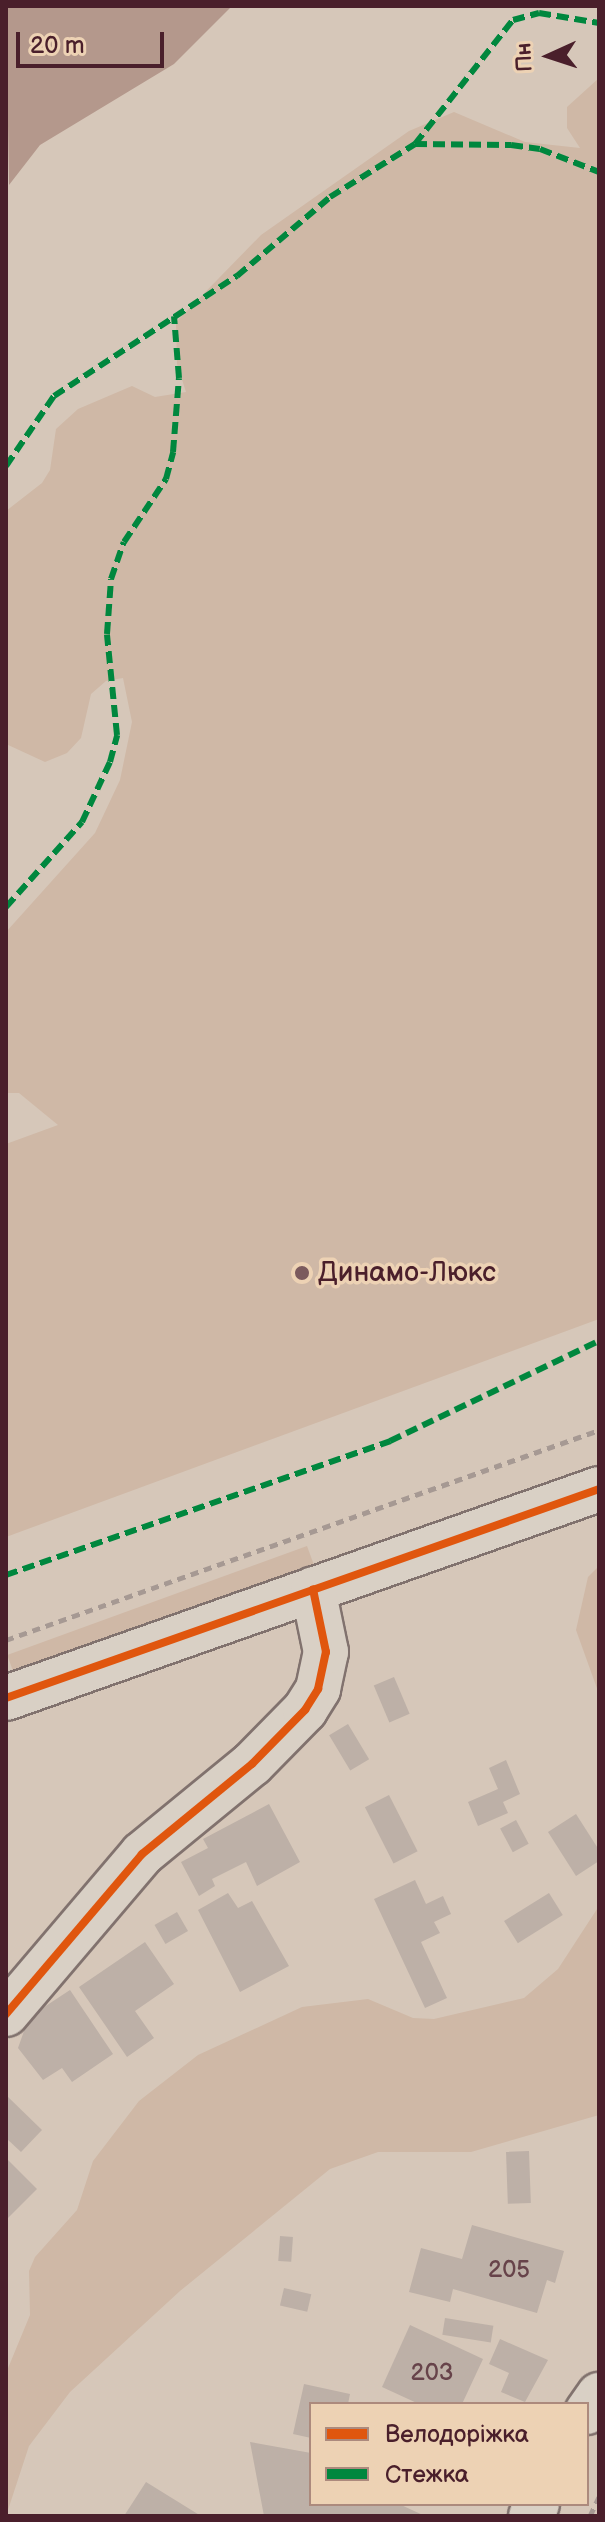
<!DOCTYPE html>
<meta charset="utf-8">
<style>
body{margin:0}
#map{position:relative;width:605px;height:2522px;overflow:hidden;background:#d6c7b9;font-family:"Balsamiq Sans",sans-serif}
div>[style]{position:absolute}
[style*='--x']{left:calc(var(--x)*1px);top:calc(var(--y)*1px);width:calc(var(--w)*1px);rotate:calc(var(--a)*1deg)}
.green>*{inset:0;background:#cfb8a6;transform-origin:0 0}
.water>*{inset:0;background:#b4988c}
.building>*{inset:0;background:#bdb0a7;transform-origin:0 0}
.path>*{height:5px;margin-top:-2.5px;transform-origin:0;background:repeating-linear-gradient(90deg,#a69993 0 8px,transparent 0 14px)}
.roads{filter:drop-shadow(2px 0 #81726e) drop-shadow(-2px 0 #81726e) drop-shadow(0 2px #81726e) drop-shadow(0 -2px #81726e)}
.street>*{height:44px;margin:-22px;padding:0 22px;transform-origin:22px;border-radius:22px;background:#d9d0c5}
.quiet>*{height:6px;margin-top:-3px;transform-origin:0;background:repeating-linear-gradient(90deg,#00873e 0 12px,transparent 0 18px)}
.cycleway>*{height:8px;margin:-4px;padding:0 4px;transform-origin:4px;border-radius:4px;background:#e0560e}
.dots>*{width:22px;height:22px;translate:-50% -50%;box-sizing:border-box;border:4px solid #edd2b4;border-radius:50%}
span{translate:-50% -50%;white-space:nowrap;text-align:center;line-height:1.15;-webkit-text-stroke:7px #edd2b4;paint-order:stroke}
.number-label{font-size:24px;color:#67434a}
.number-label span{-webkit-text-stroke-width:0}
.poi-label{font-size:28px;color:#4a1f2b}
.left{translate:0 -50%;text-align:left}
.frame{position:absolute;inset:0;border:8px solid #4a1f2b;pointer-events:none}
.legend{position:absolute;left:309px;top:2402px;width:280px;height:104px;box-sizing:border-box;background:#edd2b4;border:2px solid #ac8a7d;margin:0;padding:10px 14px;list-style:none;font-size:24px;color:#4a1f2b}
.legend li{display:flex;align-items:center;gap:16px;height:40px}
.legend b{width:40px;border:2px solid #ac8a7d}
.north{position:absolute;left:509px;top:16px;width:80px;height:80px;-webkit-text-stroke:6px #edd2b4;paint-order:stroke;rotate:267deg;font-size:22px;font-weight:700;line-height:32px;text-align:center;color:#4a1f2b}
.north::after{content:'';display:block;margin:auto;width:28px;height:36px;background:#4a1f2b;clip-path:polygon(50% 0,100% 100%,50% 72%,0 100%)}
.scale{position:absolute;left:16px;top:32px;width:148px;height:36px;box-sizing:border-box;border:4px solid #4a1f2b;border-top:0;padding-left:10px;font-size:24px;line-height:28px;white-space:nowrap;color:#4a1f2b;-webkit-text-stroke:6px #edd2b4;paint-order:stroke}
</style>
<div id="map">
<div class="green">
<div style="clip-path:polygon(599px 78px,599px 1319px,6px 1537px,6px 1144px,58px 1125px,19px 1093px,6px 1093px,6px 932px,95px 833px,120px 780px,132px 722px,123px 678px,106px 681px,91px 694px,81px 738px,67px 753px,45px 762px,6px 744px,6px 511px,42px 483px,50px 470px,56px 429px,78px 409px,132px 386px,155px 397px,186px 392px,177px 364px,176px 322px,261px 235px,409px 131px,454px 112px,525px 142px,580px 148px,567px 128px,567px 107px)"></div>
<div style="left:307px;top:1546px;width:23px;height:319px;rotate:70deg"></div>
<div style="clip-path:polygon(599px 1566px,599px 1694px,576px 1630px,588px 1577px)"></div>
<div style="clip-path:polygon(599px 1906px,599px 2115px,471px 2152px,378px 2152px,330px 2169px,180px 2291px,70px 2392px,29px 2446px,6px 2516px,6px 2373px,30px 2315px,29px 2271px,35px 2257px,77px 2210px,93px 2161px,139px 2101px,198px 2055px,302px 2007px,368px 1999px,413px 2018px,434px 2019px,524px 1998px,558px 1969px)"></div>
</div>
<div class="water">
<div style="clip-path:polygon(6px 6px,232px 6px,174px 64px,40px 145px,9px 185px)"></div>
</div>
<div class="building">
<div style="left:394px;top:1677px;width:40px;height:22px;rotate:67deg"></div>
<div style="left:348px;top:1724px;width:41px;height:22px;rotate:59deg"></div>
<div style="clip-path:polygon(506px 1760px,520px 1794px,503px 1802px,508px 1813px,478px 1826px,468px 1802px,498px 1789px,489px 1768px)"></div>
<div style="left:389px;top:1795px;width:63px;height:27px;rotate:63deg"></div>
<div style="clip-path:polygon(269px 1804px,300px 1862px,257px 1886px,246px 1862px,212px 1879px,215px 1886px,199px 1896px,181px 1862px,208px 1848px,203px 1839px)"></div>
<div style="clip-path:polygon(576px 1814px,599px 1850px,599px 1861px,576px 1876px,548px 1832px)"></div>
<div style="left:516px;top:1820px;width:27px;height:18px;rotate:62deg"></div>
<div style="clip-path:polygon(415px 1880px,426px 1904px,443px 1896px,451px 1914px,434px 1922px,440px 1933px,421px 1942px,447px 1998px,425px 2008px,374px 1899px)"></div>
<div style="clip-path:polygon(228px 1893px,238px 1908px,252px 1901px,289px 1966px,240px 1992px,198px 1910px)"></div>
<div style="left:549px;top:1893px;width:26px;height:53px;rotate:58deg"></div>
<div style="left:177px;top:1912px;width:22px;height:26px;rotate:60deg"></div>
<div style="clip-path:polygon(145px 1942px,174px 1984px,135px 2011px,154px 2038px,127px 2057px,79px 1987px)"></div>
<div style="clip-path:polygon(70px 1990px,113px 2054px,72px 2082px,62px 2068px,43px 2080px,18px 2048px,29px 2017px)"></div>
<div style="clip-path:polygon(6px 2095px,42px 2130px,21px 2152px,6px 2138px)"></div>
<div style="left:529px;top:2151px;width:52px;height:23px;rotate:88deg"></div>
<div style="clip-path:polygon(6px 2158px,37px 2189px,6px 2220px)"></div>
<div style="clip-path:polygon(472px 2225px,564px 2251px,555px 2283px,547px 2280px,537px 2313px,453px 2289px,450px 2302px,409px 2292px,421px 2248px,462px 2259px)"></div>
<div style="left:280px;top:2236px;width:13px;height:25px;rotate:4deg"></div>
<div style="left:284px;top:2288px;width:28px;height:18px;rotate:13deg"></div>
<div style="left:445px;top:2318px;width:49px;height:17px;rotate:9deg"></div>
<div style="clip-path:polygon(410px 2325px,483px 2359px,462px 2404px,419px 2404px,382px 2387px)"></div>
<div style="clip-path:polygon(500px 2339px,548px 2360px,525px 2402px,501px 2392px,509px 2373px,489px 2364px)"></div>
<div style="clip-path:polygon(304px 2384px,350px 2394px,348px 2404px,311px 2404px,311px 2438px,293px 2434px)"></div>
<div style="clip-path:polygon(250px 2442px,311px 2453px,311px 2504px,399px 2504px,425px 2516px,264px 2516px)"></div>
<div style="clip-path:polygon(146px 2482px,201px 2516px,124px 2516px)"></div>
</div>
<div class="path">
<div style="--x:6;--y:1640;--w:629;--a:-19.5"></div>
<div style="--x:590;--y:2516;--w:21;--a:-65"></div>
</div>
<div class="roads">
<div class="street">
<div style="--x:6;--y:1698;--w:629;--a:-19.41"></div>
<div style="--x:6;--y:2014;--w:210;--a:-49.6"></div>
<div style="--x:142;--y:1854;--w:142;--a:-39.3"></div>
<div style="--x:252;--y:1764;--w:76;--a:-45.5"></div>
<div style="--x:305;--y:1710;--w:25;--a:-58"></div>
<div style="--x:318;--y:1689;--w:38;--a:-78"></div>
<div style="--x:326;--y:1652;--w:64;--a:-101.7"></div>
<div style="--x:587;--y:2412;--w:21;--a:-55"></div>
<div style="--x:531;--y:2516;--w:13;--a:-63"></div>
</div>
</div>
<div class="quiet">
<div style="--x:415;--y:144;--w:96;--a:0.6"></div>
<div style="--x:511;--y:145;--w:29;--a:8"></div>
<div style="--x:540;--y:149;--w:63;--a:21.3"></div>
<div style="--x:6;--y:466;--w:85;--a:-55.6"></div>
<div style="--x:54;--y:396;--w:219;--a:-33.3"></div>
<div style="--x:237;--y:276;--w:122;--a:-40.3"></div>
<div style="--x:330;--y:197;--w:100;--a:-31.9"></div>
<div style="--x:415;--y:144;--w:158;--a:-51.7"></div>
<div style="--x:513;--y:20;--w:27;--a:-15"></div>
<div style="--x:539;--y:13;--w:61;--a:9.5"></div>
<div style="--x:6;--y:907;--w:114;--a:-48.2"></div>
<div style="--x:82;--y:822;--w:66;--a:-65"></div>
<div style="--x:110;--y:762;--w:28;--a:-75"></div>
<div style="--x:117;--y:735;--w:101;--a:-95.7"></div>
<div style="--x:107;--y:634;--w:55;--a:-85.8"></div>
<div style="--x:111;--y:579;--w:39;--a:-71"></div>
<div style="--x:124;--y:542;--w:76;--a:-56.3"></div>
<div style="--x:166;--y:479;--w:28;--a:-75"></div>
<div style="--x:173;--y:452;--w:74;--a:-85.4"></div>
<div style="--x:179;--y:378;--w:62;--a:-94.6"></div>
<div style="--x:6;--y:1575;--w:407;--a:-19.2"></div>
<div style="--x:390;--y:1441;--w:232;--a:-25.6"></div>
</div>
<div class="cycleway">
<div style="--x:6;--y:1698;--w:629;--a:-19.41"></div>
<div style="--x:6;--y:2014;--w:210;--a:-49.6"></div>
<div style="--x:142;--y:1854;--w:142;--a:-39.3"></div>
<div style="--x:252;--y:1764;--w:76;--a:-45.5"></div>
<div style="--x:305;--y:1710;--w:25;--a:-58"></div>
<div style="--x:318;--y:1689;--w:38;--a:-78"></div>
<div style="--x:326;--y:1652;--w:64;--a:-101.7"></div>
</div>
<div class="dots">
<div style="left:302px;top:1273px;background:#7b5a5d"></div>
</div>
<div class="number-label">
<span style="left:509px;top:2270px">205</span>
<span style="left:432px;top:2373px">203</span>
</div>
<div class="poi-label">
<span class="left" style="left:318px;top:1273px">Динамо-Люкс</span>
</div>
<div class="frame"></div>
<ul class="legend">
<li><b style="height:10px;background:#e0560e"></b>Велодоріжка</li>
<li><b style="height:10px;background:#00873e"></b>Стежка</li>
</ul>
<div class="north">Пн</div>
<div class="scale">20 m</div>
</div>
